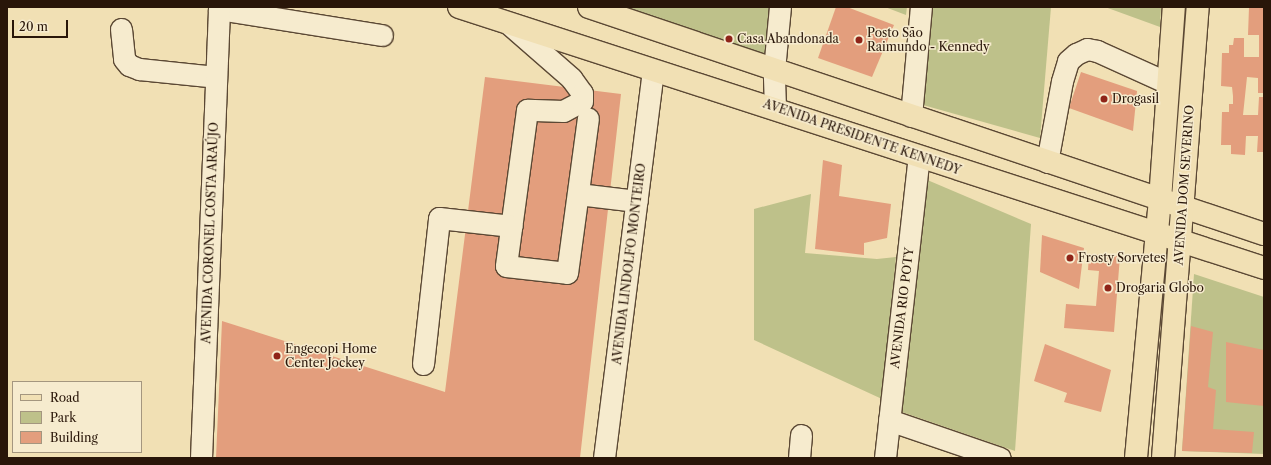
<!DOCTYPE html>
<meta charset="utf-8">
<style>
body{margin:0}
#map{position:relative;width:1271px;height:465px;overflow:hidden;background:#f1e0b4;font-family:"Libre Caslon Text",serif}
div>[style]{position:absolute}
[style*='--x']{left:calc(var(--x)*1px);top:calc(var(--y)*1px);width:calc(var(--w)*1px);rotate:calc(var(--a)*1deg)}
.green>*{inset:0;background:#bec18a}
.building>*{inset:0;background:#e39e7d}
.roads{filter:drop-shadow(1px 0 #5b4834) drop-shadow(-1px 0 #5b4834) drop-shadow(0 1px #5b4834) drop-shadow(0 -1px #5b4834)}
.minor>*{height:21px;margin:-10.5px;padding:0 10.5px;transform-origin:10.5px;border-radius:10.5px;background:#f6ebce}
.major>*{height:22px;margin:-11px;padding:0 11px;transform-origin:11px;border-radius:11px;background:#f1e0b4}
.dots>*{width:11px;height:11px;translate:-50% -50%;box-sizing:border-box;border:2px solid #f6ebce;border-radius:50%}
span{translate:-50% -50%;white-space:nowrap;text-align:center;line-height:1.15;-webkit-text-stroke:3px #f6ebce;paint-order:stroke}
.poi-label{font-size:12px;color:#291609}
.left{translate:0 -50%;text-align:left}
.street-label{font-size:12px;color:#291609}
.frame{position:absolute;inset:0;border:8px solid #291609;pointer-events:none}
.legend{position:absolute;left:12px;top:381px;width:130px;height:72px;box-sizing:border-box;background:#f6ebce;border:1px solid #a4967f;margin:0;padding:5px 7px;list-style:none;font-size:12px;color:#291609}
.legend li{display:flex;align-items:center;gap:8px;height:20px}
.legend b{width:20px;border:1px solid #a4967f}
.scale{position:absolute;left:12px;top:20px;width:56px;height:18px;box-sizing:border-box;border:2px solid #291609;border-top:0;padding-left:5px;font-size:12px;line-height:14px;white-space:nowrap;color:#291609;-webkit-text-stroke:3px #f6ebce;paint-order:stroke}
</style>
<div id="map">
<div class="green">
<div style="clip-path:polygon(589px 7px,778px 7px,774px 70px)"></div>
<div style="clip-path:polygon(885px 7px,907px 7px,906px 15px)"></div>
<div style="clip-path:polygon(933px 7px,1051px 7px,1040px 138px,923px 105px)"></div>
<div style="clip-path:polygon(1105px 7px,1161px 7px,1160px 27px)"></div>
<div style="clip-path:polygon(925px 179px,1031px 224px,1015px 451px,899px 411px)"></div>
<div style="clip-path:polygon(811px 194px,805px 253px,877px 259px,896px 257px,882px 399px,754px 340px,754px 209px)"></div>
<div style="clip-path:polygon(1194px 274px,1264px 297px,1264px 454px,1182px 451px)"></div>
</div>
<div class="building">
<div style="clip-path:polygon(836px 7px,847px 7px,894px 25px,872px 77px,818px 58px)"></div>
<div style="clip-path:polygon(1249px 7px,1264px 7px,1264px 93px,1258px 93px,1258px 78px,1247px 77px,1243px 115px,1258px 115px,1259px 97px,1264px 97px,1264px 152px,1257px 152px,1258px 136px,1246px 136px,1245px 155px,1231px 154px,1231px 145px,1221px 145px,1222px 112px,1229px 112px,1229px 104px,1233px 104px,1233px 96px,1232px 87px,1221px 86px,1222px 53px,1229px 53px,1229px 45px,1233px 45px,1234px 38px,1244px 38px,1244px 57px,1259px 57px,1259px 35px,1248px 35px)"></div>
<div style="clip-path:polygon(1081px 72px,1137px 91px,1133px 131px,1069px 108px)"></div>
<div style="clip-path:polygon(485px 77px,621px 94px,580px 458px,216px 458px,222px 321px,445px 392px)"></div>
<div style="clip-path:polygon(823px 160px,842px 165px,839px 196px,891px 204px,887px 238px,864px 243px,864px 255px,815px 249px)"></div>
<div style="clip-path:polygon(1042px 235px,1084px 248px,1079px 289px,1040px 272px)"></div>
<div style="clip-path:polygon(1089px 254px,1120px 256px,1114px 332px,1064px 328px,1066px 304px,1096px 306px,1099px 271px,1088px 270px)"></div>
<div style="clip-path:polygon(1191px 326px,1213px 332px,1208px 387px,1216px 390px,1213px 429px,1254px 432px,1252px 453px,1182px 451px)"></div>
<div style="clip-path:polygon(1226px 342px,1264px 350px,1264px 406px,1226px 402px)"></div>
<div style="clip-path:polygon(1045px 344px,1111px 370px,1101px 412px,1064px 402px,1067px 393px,1034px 381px)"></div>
</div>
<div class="roads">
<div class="minor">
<div style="--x:219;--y:9;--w:165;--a:9.1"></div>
<div style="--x:508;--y:23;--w:84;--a:41.1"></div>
<div style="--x:571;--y:78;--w:19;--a:54"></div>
<div style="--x:582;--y:93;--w:8;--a:90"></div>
<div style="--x:582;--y:101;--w:21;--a:152"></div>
<div style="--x:563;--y:111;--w:36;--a:-178"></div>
<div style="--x:527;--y:110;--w:157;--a:97.7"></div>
<div style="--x:506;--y:266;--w:61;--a:6.5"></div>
<div style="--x:567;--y:273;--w:156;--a:-82.3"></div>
<div style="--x:121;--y:29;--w:30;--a:84"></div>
<div style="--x:124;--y:59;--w:8;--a:50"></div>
<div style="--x:129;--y:65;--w:11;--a:22"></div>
<div style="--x:139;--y:69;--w:77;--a:5.9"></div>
<div style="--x:775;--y:107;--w:37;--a:-92"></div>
<div style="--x:774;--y:70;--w:63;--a:-84.6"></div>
<div style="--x:911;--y:116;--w:109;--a:-84.8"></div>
<div style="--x:1047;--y:162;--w:82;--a:-79.5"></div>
<div style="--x:1062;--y:81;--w:21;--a:-73"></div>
<div style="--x:1068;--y:61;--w:11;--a:-41"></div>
<div style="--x:1076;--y:54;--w:12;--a:-24"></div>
<div style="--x:1087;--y:49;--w:10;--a:11"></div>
<div style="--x:1097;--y:51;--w:78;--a:24.3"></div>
<div style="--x:578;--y:194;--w:59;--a:6.8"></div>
<div style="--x:423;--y:364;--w:147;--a:-83.7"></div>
<div style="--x:439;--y:218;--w:73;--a:6.3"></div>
<div style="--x:889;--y:420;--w:117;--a:18.9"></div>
<div style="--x:201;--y:458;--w:451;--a:-87.7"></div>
<div style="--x:604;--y:458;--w:391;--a:-82.8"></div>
<div style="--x:799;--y:458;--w:23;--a:-85"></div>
<div style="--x:885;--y:458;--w:303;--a:-83.6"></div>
</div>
<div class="major">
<div style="--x:459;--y:7;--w:846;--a:17.96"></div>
<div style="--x:589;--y:7;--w:712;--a:18.59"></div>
<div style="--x:1136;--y:458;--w:259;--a:-84.7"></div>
<div style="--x:1160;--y:200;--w:194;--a:-85.9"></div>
<div style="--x:1163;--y:458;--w:452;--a:-85.6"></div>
</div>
</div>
<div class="dots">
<div style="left:729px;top:39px;background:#8f2418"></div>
<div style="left:859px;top:40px;background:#8f2418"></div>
<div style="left:1104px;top:99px;background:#8f2418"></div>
<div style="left:1070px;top:258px;background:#8f2418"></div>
<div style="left:1108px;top:288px;background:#8f2418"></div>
<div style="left:277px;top:356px;background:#8f2418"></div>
</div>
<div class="poi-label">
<span class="left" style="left:867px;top:40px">Posto São<br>Raimundo - Kennedy</span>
<span class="left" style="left:737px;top:39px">Casa Abandonada</span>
<span class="left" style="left:1112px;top:99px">Drogasil</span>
<span class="left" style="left:1078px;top:258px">Frosty Sorvetes</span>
<span class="left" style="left:1116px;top:288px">Drogaria Globo</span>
<span class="left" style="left:285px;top:356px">Engecopi Home<br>Center Jockey</span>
</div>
<div class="street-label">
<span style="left:862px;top:137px;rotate:19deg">AVENIDA PRESIDENTE KENNEDY</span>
<span style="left:1184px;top:185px;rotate:-86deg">AVENIDA DOM SEVERINO</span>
<span style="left:210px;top:233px;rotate:-88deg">AVENIDA CORONEL COSTA ARAÚJO</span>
<span style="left:629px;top:264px;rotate:-83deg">AVENIDA LINDOLFO MONTEIRO</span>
<span style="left:902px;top:308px;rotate:-83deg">AVENIDA RIO POTY</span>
</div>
<div class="frame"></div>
<ul class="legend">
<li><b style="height:5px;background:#f1e0b4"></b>Road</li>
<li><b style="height:11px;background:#bec18a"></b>Park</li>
<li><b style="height:11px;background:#e39e7d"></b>Building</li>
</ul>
<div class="scale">20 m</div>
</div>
